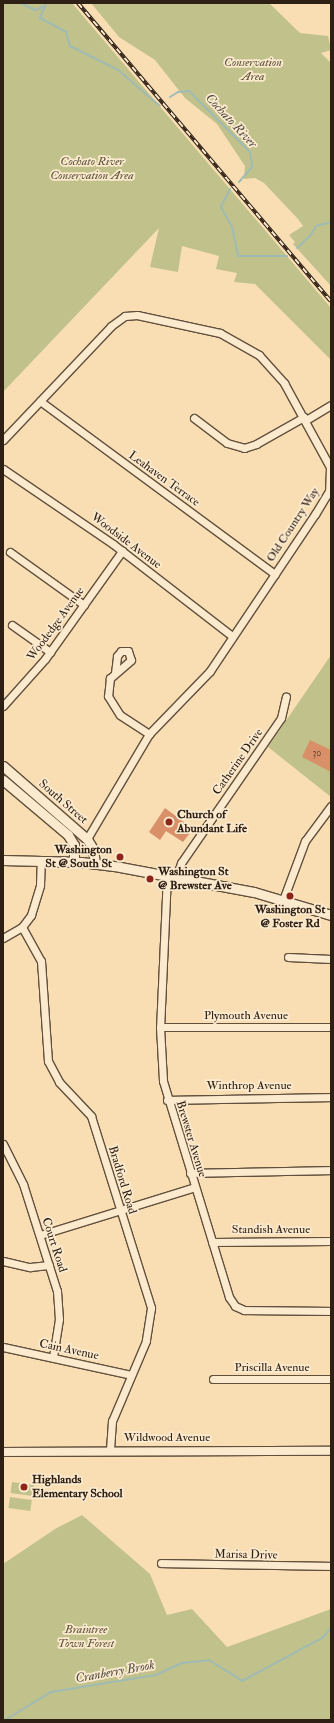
<!DOCTYPE html>
<style>
body{margin:0}
#map{position:relative;width:334px;height:1723px;overflow:hidden;background:#f9deb4;font-family:"IM FELL Double Pica",serif}
div>[style]{position:absolute}
[style*='--x']{left:calc(var(--x)*1px);top:calc(var(--y)*1px);width:calc(var(--w)*1px);rotate:calc(var(--a)*1deg)}
.green>*{inset:0;background:#c0c18b;transform-origin:0 0}
.stream>*{height:2px;margin:-1px;padding:0 1px;transform-origin:1px;border-radius:1px;background:#9fbbb4}
.building>*{inset:0;background:#d99068}
.roads{filter:drop-shadow(1px 0 #62503d) drop-shadow(-1px 0 #62503d) drop-shadow(0 1px #62503d) drop-shadow(0 -1px #62503d)}
.minor>*{height:7px;margin:-3.5px;padding:0 3.5px;transform-origin:3.5px;border-radius:3.5px;background:#fbeace}
.tertiary>*{height:8px;margin:-4px;padding:0 4px;transform-origin:4px;border-radius:4px;background:#fbeace}
.secondary>*{height:9px;margin:-4.5px;padding:0 4.5px;transform-origin:4.5px;border-radius:4.5px;background:#fbeace}
.rail>*{height:3.5px;margin-top:-1.75px;transform-origin:0;background:repeating-linear-gradient(90deg,#fbeace 0 6px,#2f2015 0 12px);box-sizing:border-box;border-block:1px solid #2f2015}
.dots>*{width:11px;height:11px;translate:-50% -50%;box-sizing:border-box;border:2px solid #fbeace;border-radius:50%}
span{translate:-50% -50%;white-space:nowrap;text-align:center;line-height:1.15;-webkit-text-stroke:3.5px #fbeace;paint-order:stroke}
.number-label{font-size:10px;color:#5a3c2a}
.number-label span{-webkit-text-stroke-width:0}
.park-label{font-size:12px;color:#5a5038;font-style:italic}
.street-label{font-size:12px;color:#2f2015}
.poi-label{font-size:12px;color:#2f2015;font-weight:700}
.left{translate:0 -50%;text-align:left}
.right{translate:-100% -50%;text-align:right}
.water-label{font-size:13px;color:#514e45;font-style:italic}
.frame{position:absolute;inset:0;border:4px solid #2f2015;pointer-events:none}
</style>
<div id="map">
<div class="green">
<div style="clip-path:polygon(3px 3px,72px 3px,331px 308px,331px 360px,255px 284px,234px 282px,237px 273px,216px 269px,219px 256px,182px 246px,178px 272px,150px 267px,159px 228px,3px 392px)"></div>
<div style="clip-path:polygon(91px 3px,269px 3px,300px 33px,328px 36px,331px 50px,321px 53px,331px 63px,331px 286px,293px 244px,295px 242px,289px 235px,303px 226px,298px 219px,264px 183px,255px 178px,244px 179px,245px 166px,217px 124px,185px 98px,155px 60px,119px 37px)"></div>
<div style="clip-path:polygon(331px 655px,331px 797px,268px 747px)"></div>
<div style="left:12px;top:1482px;width:22px;height:11px;rotate:8deg"></div>
<div style="left:10px;top:1497px;width:22px;height:11px;rotate:8deg"></div>
<div style="clip-path:polygon(82px 1515px,150px 1574px,167px 1615px,192px 1609px,227px 1647px,331px 1609px,331px 1720px,3px 1720px,3px 1564px,55px 1529px)"></div>
</div>
<div class="stream">
<div style="--x:21;--y:3;--w:16;--a:27"></div>
<div style="--x:35;--y:10;--w:9;--a:-21"></div>
<div style="--x:46;--y:3;--w:16;--a:112"></div>
<div style="--x:40;--y:18;--w:30;--a:28"></div>
<div style="--x:66;--y:32;--w:15;--a:74"></div>
<div style="--x:70;--y:46;--w:54;--a:26.6"></div>
<div style="--x:118;--y:70;--w:55;--a:40.6"></div>
<div style="--x:170;--y:97;--w:9;--a:-32"></div>
<div style="--x:178;--y:92;--w:11;--a:-5"></div>
<div style="--x:189;--y:91;--w:86;--a:45"></div>
<div style="--x:250;--y:152;--w:15;--a:82"></div>
<div style="--x:252;--y:167;--w:20;--a:131"></div>
<div style="--x:230;--y:189;--w:20;--a:117"></div>
<div style="--x:221;--y:207;--w:23;--a:61"></div>
<div style="--x:232;--y:227;--w:30;--a:78"></div>
<div style="--x:238;--y:256;--w:49;--a:0"></div>
<div style="--x:297;--y:248;--w:19;--a:-43"></div>
<div style="--x:311;--y:235;--w:10;--a:-61"></div>
<div style="--x:316;--y:226;--w:16;--a:-15"></div>
<div style="--x:5;--y:1720;--w:54;--a:-31.3"></div>
<div style="--x:51;--y:1692;--w:106;--a:-9.2"></div>
<div style="--x:156;--y:1675;--w:29;--a:-25"></div>
<div style="--x:182;--y:1663;--w:27;--a:-6"></div>
<div style="--x:209;--y:1660;--w:39;--a:32"></div>
<div style="--x:242;--y:1681;--w:91;--a:-28.3"></div>
<div style="--x:322;--y:1638;--w:13;--a:-48"></div>
</div>
<div class="building">
<div style="clip-path:polygon(310px 740px,331px 750px,331px 772px,302px 757px)"></div>
<div style="clip-path:polygon(165px 808px,193px 829px,183px 842px,166px 831px,160px 840px,149px 832px)"></div>
</div>
<div class="roads">
<div class="minor">
<div style="--x:40;--y:401;--w:292;--a:36.4"></div>
<div style="--x:194;--y:418;--w:41;--a:37.1"></div>
<div style="--x:227;--y:443;--w:18;--a:16"></div>
<div style="--x:244;--y:448;--w:13;--a:-18"></div>
<div style="--x:256;--y:444;--w:55;--a:-29.4"></div>
<div style="--x:306;--y:420;--w:29;--a:-31"></div>
<div style="--x:3;--y:440;--w:157;--a:-46.5"></div>
<div style="--x:111;--y:326;--w:17;--a:-36"></div>
<div style="--x:125;--y:316;--w:12;--a:-5"></div>
<div style="--x:137;--y:315;--w:85;--a:12.2"></div>
<div style="--x:220;--y:333;--w:45;--a:29.4"></div>
<div style="--x:259;--y:355;--w:38;--a:48"></div>
<div style="--x:284;--y:383;--w:96;--a:61.3"></div>
<div style="--x:330;--y:467;--w:24;--a:92"></div>
<div style="--x:329;--y:491;--w:27;--a:121"></div>
<div style="--x:315;--y:514;--w:189;--a:123.8"></div>
<div style="--x:210;--y:671;--w:88;--a:134.1"></div>
<div style="--x:149;--y:734;--w:122;--a:120.6"></div>
<div style="--x:3;--y:469;--w:133;--a:34.3"></div>
<div style="--x:113;--y:544;--w:150;--a:37.7"></div>
<div style="--x:10;--y:552;--w:91;--a:35.6"></div>
<div style="--x:12;--y:625;--w:47;--a:35.4"></div>
<div style="--x:115;--y:673;--w:17;--a:-83"></div>
<div style="--x:117;--y:656;--w:6;--a:-51"></div>
<div style="--x:121;--y:651;--w:7;--a:0"></div>
<div style="--x:128;--y:651;--w:9;--a:72"></div>
<div style="--x:131;--y:660;--w:28;--a:139"></div>
<div style="--x:110;--y:678;--w:18;--a:96"></div>
<div style="--x:108;--y:696;--w:22;--a:58"></div>
<div style="--x:120;--y:715;--w:35;--a:33"></div>
<div style="--x:3;--y:706;--w:63;--a:-48.2"></div>
<div style="--x:45;--y:659;--w:133;--a:-54.5"></div>
<div style="--x:167;--y:875;--w:152;--a:92.6"></div>
<div style="--x:160;--y:1027;--w:54;--a:86.8"></div>
<div style="--x:163;--y:1081;--w:226;--a:73"></div>
<div style="--x:229;--y:1297;--w:11;--a:56"></div>
<div style="--x:235;--y:1306;--w:10;--a:24"></div>
<div style="--x:244;--y:1310;--w:87;--a:0.7"></div>
<div style="--x:176;--y:877;--w:15;--a:-70"></div>
<div style="--x:181;--y:863;--w:176;--a:-55.4"></div>
<div style="--x:281;--y:718;--w:22;--a:-77"></div>
<div style="--x:283;--y:900;--w:63;--a:-69.6"></div>
<div style="--x:305;--y:841;--w:44;--a:-53.4"></div>
<div style="--x:22;--y:927;--w:39;--a:61"></div>
<div style="--x:41;--y:961;--w:100;--a:86"></div>
<div style="--x:48;--y:1061;--w:24;--a:62"></div>
<div style="--x:59;--y:1082;--w:47;--a:46.7"></div>
<div style="--x:91;--y:1116;--w:201;--a:72.6"></div>
<div style="--x:151;--y:1308;--w:33;--a:99"></div>
<div style="--x:146;--y:1341;--w:87;--a:113"></div>
<div style="--x:112;--y:1421;--w:29;--a:94"></div>
<div style="--x:3;--y:938;--w:22;--a:-30"></div>
<div style="--x:22;--y:927;--w:15;--a:-53"></div>
<div style="--x:31;--y:915;--w:31;--a:-73"></div>
<div style="--x:40;--y:885;--w:25;--a:-88"></div>
<div style="--x:288;--y:957;--w:43;--a:2.7"></div>
<div style="--x:160;--y:1027;--w:171;--a:0"></div>
<div style="--x:167;--y:1100;--w:164;--a:-1"></div>
<div style="--x:3;--y:1144;--w:45;--a:63.4"></div>
<div style="--x:23;--y:1184;--w:112;--a:72.4"></div>
<div style="--x:57;--y:1291;--w:28;--a:86"></div>
<div style="--x:59;--y:1319;--w:39;--a:99"></div>
<div style="--x:190;--y:1173;--w:141;--a:-1.2"></div>
<div style="--x:40;--y:1235;--w:162;--a:-17.2"></div>
<div style="--x:212;--y:1242;--w:119;--a:-0.5"></div>
<div style="--x:3;--y:1261;--w:28;--a:13"></div>
<div style="--x:30;--y:1267;--w:19;--a:-6"></div>
<div style="--x:3;--y:1347;--w:131;--a:12.3"></div>
<div style="--x:213;--y:1379;--w:118;--a:0"></div>
<div style="--x:161;--y:1563;--w:170;--a:1"></div>
</div>
<div class="tertiary">
<div style="--x:3;--y:1452;--w:328;--a:-0.2"></div>
</div>
<div class="secondary">
<div style="--x:3;--y:766;--w:111;--a:41"></div>
<div style="--x:87;--y:839;--w:12;--a:59"></div>
<div style="--x:93;--y:849;--w:14;--a:82"></div>
<div style="--x:3;--y:780;--w:85;--a:40.2"></div>
<div style="--x:68;--y:835;--w:12;--a:59"></div>
<div style="--x:74;--y:845;--w:17;--a:90"></div>
<div style="--x:3;--y:860;--w:78;--a:1.5"></div>
<div style="--x:81;--y:862;--w:39;--a:7"></div>
<div style="--x:120;--y:867;--w:136;--a:10.6"></div>
<div style="--x:254;--y:892;--w:80;--a:16.6"></div>
</div>
</div>
<div class="rail">
<div style="--x:78;--y:3;--w:391;--a:49.7"></div>
</div>
<div class="dots">
<div style="left:169px;top:822px;background:#8f2418"></div>
<div style="left:120px;top:857px;background:#8f2418"></div>
<div style="left:150px;top:879px;background:#8f2418"></div>
<div style="left:290px;top:896px;background:#8f2418"></div>
<div style="left:24px;top:1487px;background:#8f2418"></div>
</div>
<div class="number-label">
<span style="left:317px;top:754px">30</span>
</div>
<div class="park-label">
<span style="left:253px;top:70px">Conservation<br>Area</span>
<span style="left:92px;top:169px">Cochato River<br>Conservation Area</span>
<span style="left:86px;top:1637px">Braintree<br>Town Forest</span>
</div>
<div class="street-label">
<span style="left:164px;top:479px;rotate:36deg">Leahaven Terrace</span>
<span style="left:293px;top:525px;rotate:-57deg">Old Country Way</span>
<span style="left:126px;top:541px;rotate:37deg">Woodside Avenue</span>
<span style="left:56px;top:624px;rotate:-54deg">Woodedge Avenue</span>
<span style="left:238px;top:762px;rotate:-55deg">Catherine Drive</span>
<span style="left:63px;top:802px;rotate:41deg">South Street</span>
<span style="left:246px;top:1016px">Plymouth Avenue</span>
<span style="left:249px;top:1086px">Winthrop Avenue</span>
<span style="left:191px;top:1139px;rotate:73deg">Brewster Avenue</span>
<span style="left:122px;top:1180px;rotate:73deg">Bradford Road</span>
<span style="left:271px;top:1230px">Standish Avenue</span>
<span style="left:54px;top:1245px;rotate:72deg">Court Road</span>
<span style="left:69px;top:1350px;rotate:12deg">Cain Avenue</span>
<span style="left:272px;top:1368px">Priscilla Avenue</span>
<span style="left:167px;top:1438px">Wildwood Avenue</span>
<span style="left:246px;top:1555px;rotate:1deg">Marisa Drive</span>
</div>
<div class="poi-label">
<span class="left" style="left:177px;top:822px">Church of<br>Abundant Life</span>
<span class="right" style="left:112px;top:857px">Washington<br>St @ South St</span>
<span class="left" style="left:158px;top:879px">Washington St<br>@ Brewster Ave</span>
<span style="left:290px;top:917px">Washington St<br>@ Foster Rd</span>
<span class="left" style="left:32px;top:1487px">Highlands<br>Elementary School</span>
</div>
<div class="water-label">
<span style="left:231px;top:121px;rotate:47deg">Cochato River</span>
<span style="left:115px;top:1672px;rotate:-10deg">Cranberry Brook</span>
</div>
<div class="frame"></div>
</div>
